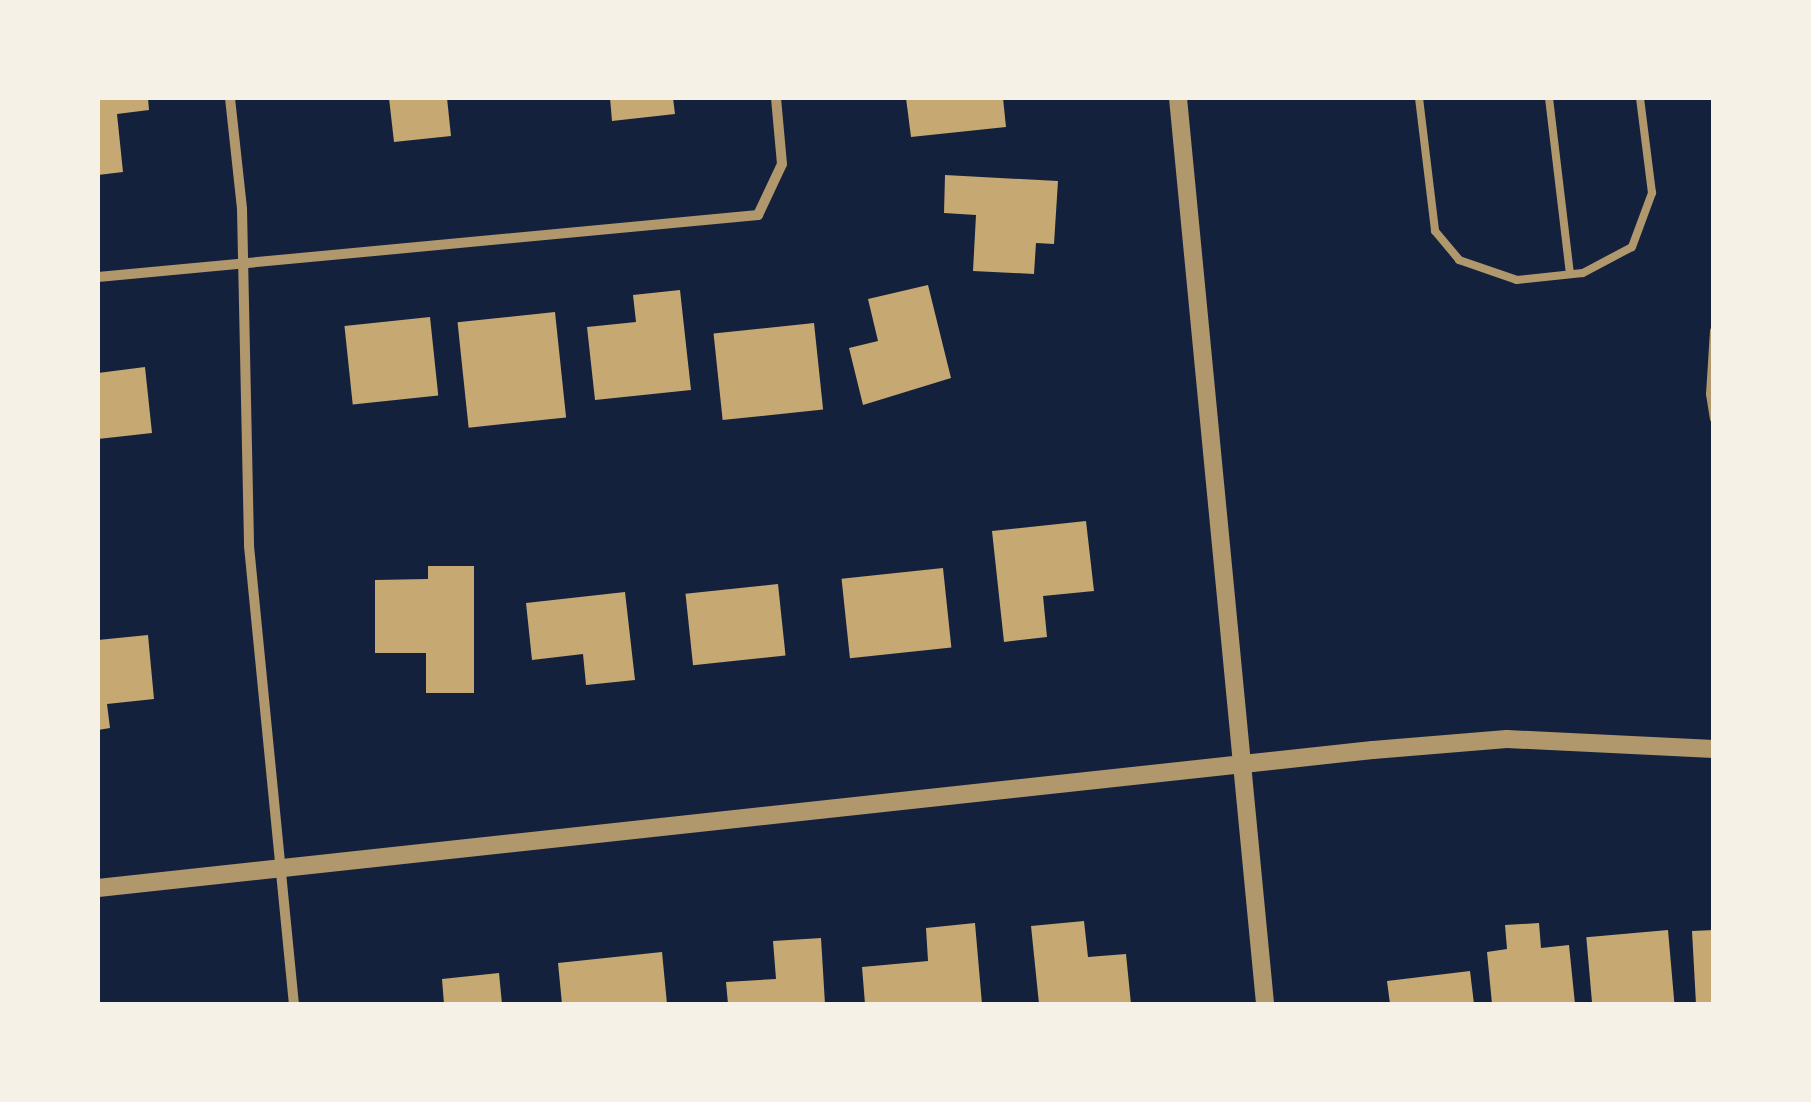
<!DOCTYPE html>
<style>
body{margin:0}
#map{position:relative;width:1811px;height:1102px;overflow:hidden;background:#14213d;font-family:"Public Sans",sans-serif}
div>[style]{position:absolute}
[style*='--x']{left:calc(var(--x)*1px);top:calc(var(--y)*1px);width:calc(var(--w)*1px);rotate:calc(var(--a)*1deg)}
.building>*{inset:0;background:#c6a872;transform-origin:0 0}
.service>*{height:8px;margin:-4px;padding:0 4px;transform-origin:4px;border-radius:4px;background:#b1986c}
.minor>*{height:10px;margin:-5px;padding:0 5px;transform-origin:5px;border-radius:5px;background:#b1986c}
.tertiary>*{height:18px;margin:-9px;padding:0 9px;transform-origin:9px;border-radius:9px;background:#b1986c}
span{translate:-50% -50%;white-space:nowrap;text-align:center;line-height:1.15;-webkit-text-stroke:10px #f6f1e7;paint-order:stroke}
.frame{position:absolute;inset:0;border:100px solid #f6f1e7;pointer-events:none}
</style>
<div id="map">
<div class="building">
<div style="clip-path:polygon(98px 98px,148px 98px,149px 110px,117px 114px,123px 172px,98px 175px)"></div>
<div style="clip-path:polygon(389px 98px,447px 98px,451px 136px,394px 142px)"></div>
<div style="clip-path:polygon(610px 98px,673px 98px,675px 114px,612px 121px)"></div>
<div style="clip-path:polygon(906px 98px,1003px 98px,1006px 127px,911px 137px)"></div>
<div style="clip-path:polygon(945px 175px,1058px 181px,1054px 244px,1036px 243px,1034px 274px,973px 271px,976px 215px,944px 213px)"></div>
<div style="clip-path:polygon(928px 285px,951px 378px,863px 405px,849px 348px,878px 341px,868px 299px)"></div>
<div style="clip-path:polygon(680px 290px,691px 390px,595px 400px,587px 327px,636px 322px,633px 295px)"></div>
<div style="left:555px;top:312px;width:106px;height:98px;rotate:84deg"></div>
<div style="left:430px;top:317px;width:79px;height:86px;rotate:84deg"></div>
<div style="left:814px;top:323px;width:87px;height:101px;rotate:84deg"></div>
<div style="clip-path:polygon(145px 367px,152px 433px,98px 439px,98px 373px)"></div>
<div style="clip-path:polygon(1086px 521px,1094px 591px,1043px 596px,1047px 637px,1004px 642px,992px 531px)"></div>
<div style="clip-path:polygon(428px 566px,474px 566px,474px 693px,426px 693px,426px 653px,375px 653px,375px 580px,428px 579px)"></div>
<div style="left:943px;top:568px;width:80px;height:102px;rotate:84deg"></div>
<div style="left:778px;top:584px;width:72px;height:93px;rotate:84deg"></div>
<div style="clip-path:polygon(625px 592px,635px 680px,586px 685px,583px 654px,532px 660px,526px 603px)"></div>
<div style="clip-path:polygon(148px 635px,154px 699px,107px 704px,110px 728px,98px 730px,98px 640px)"></div>
<div style="clip-path:polygon(1084px 921px,1088px 957px,1126px 954px,1131px 1004px,1039px 1004px,1031px 926px)"></div>
<div style="clip-path:polygon(975px 923px,982px 1004px,865px 1004px,862px 967px,928px 961px,926px 928px)"></div>
<div style="clip-path:polygon(1539px 923px,1541px 948px,1569px 945px,1575px 1004px,1492px 1004px,1487px 952px,1507px 949px,1505px 925px)"></div>
<div style="left:1668px;top:930px;width:74px;height:82px;rotate:85deg"></div>
<div style="clip-path:polygon(1714px 930px,1714px 1004px,1696px 1004px,1692px 931px)"></div>
<div style="clip-path:polygon(821px 938px,825px 1004px,728px 1004px,726px 982px,776px 979px,773px 941px)"></div>
<div style="clip-path:polygon(662px 952px,667px 1004px,562px 1004px,558px 963px)"></div>
<div style="clip-path:polygon(1470px 971px,1474px 1004px,1390px 1004px,1387px 981px)"></div>
<div style="clip-path:polygon(499px 973px,502px 1004px,444px 1004px,442px 979px)"></div>
</div>
<div class="service">
<div style="--x:1419;--y:98;--w:134;--a:83.1"></div>
<div style="--x:1435;--y:231;--w:38;--a:50"></div>
<div style="--x:1459;--y:260;--w:61;--a:19"></div>
<div style="--x:1517;--y:280;--w:66;--a:-6.1"></div>
<div style="--x:1583;--y:273;--w:55;--a:-28"></div>
<div style="--x:1632;--y:247;--w:58;--a:-69.7"></div>
<div style="--x:1652;--y:193;--w:96;--a:-97.2"></div>
<div style="--x:1549;--y:98;--w:177;--a:83.2"></div>
<div style="--x:1714;--y:331;--w:63;--a:93.6"></div>
<div style="--x:1710;--y:394;--w:25;--a:81"></div>
</div>
<div class="minor">
<div style="--x:230;--y:98;--w:112;--a:83.8"></div>
<div style="--x:242;--y:209;--w:337;--a:88.8"></div>
<div style="--x:249;--y:546;--w:460;--a:84.4"></div>
<div style="--x:98;--y:277;--w:663;--a:-5.37"></div>
<div style="--x:758;--y:215;--w:56;--a:-64.8"></div>
<div style="--x:782;--y:164;--w:66;--a:-95.2"></div>
</div>
<div class="tertiary">
<div style="--x:1178;--y:98;--w:910;--a:84.51"></div>
<div style="--x:98;--y:888;--w:1282;--a:-6.18"></div>
<div style="--x:1373;--y:750;--w:134;--a:-4.7"></div>
<div style="--x:1507;--y:739;--w:207;--a:2.8"></div>
</div>
<div class="frame"></div>
</div>
